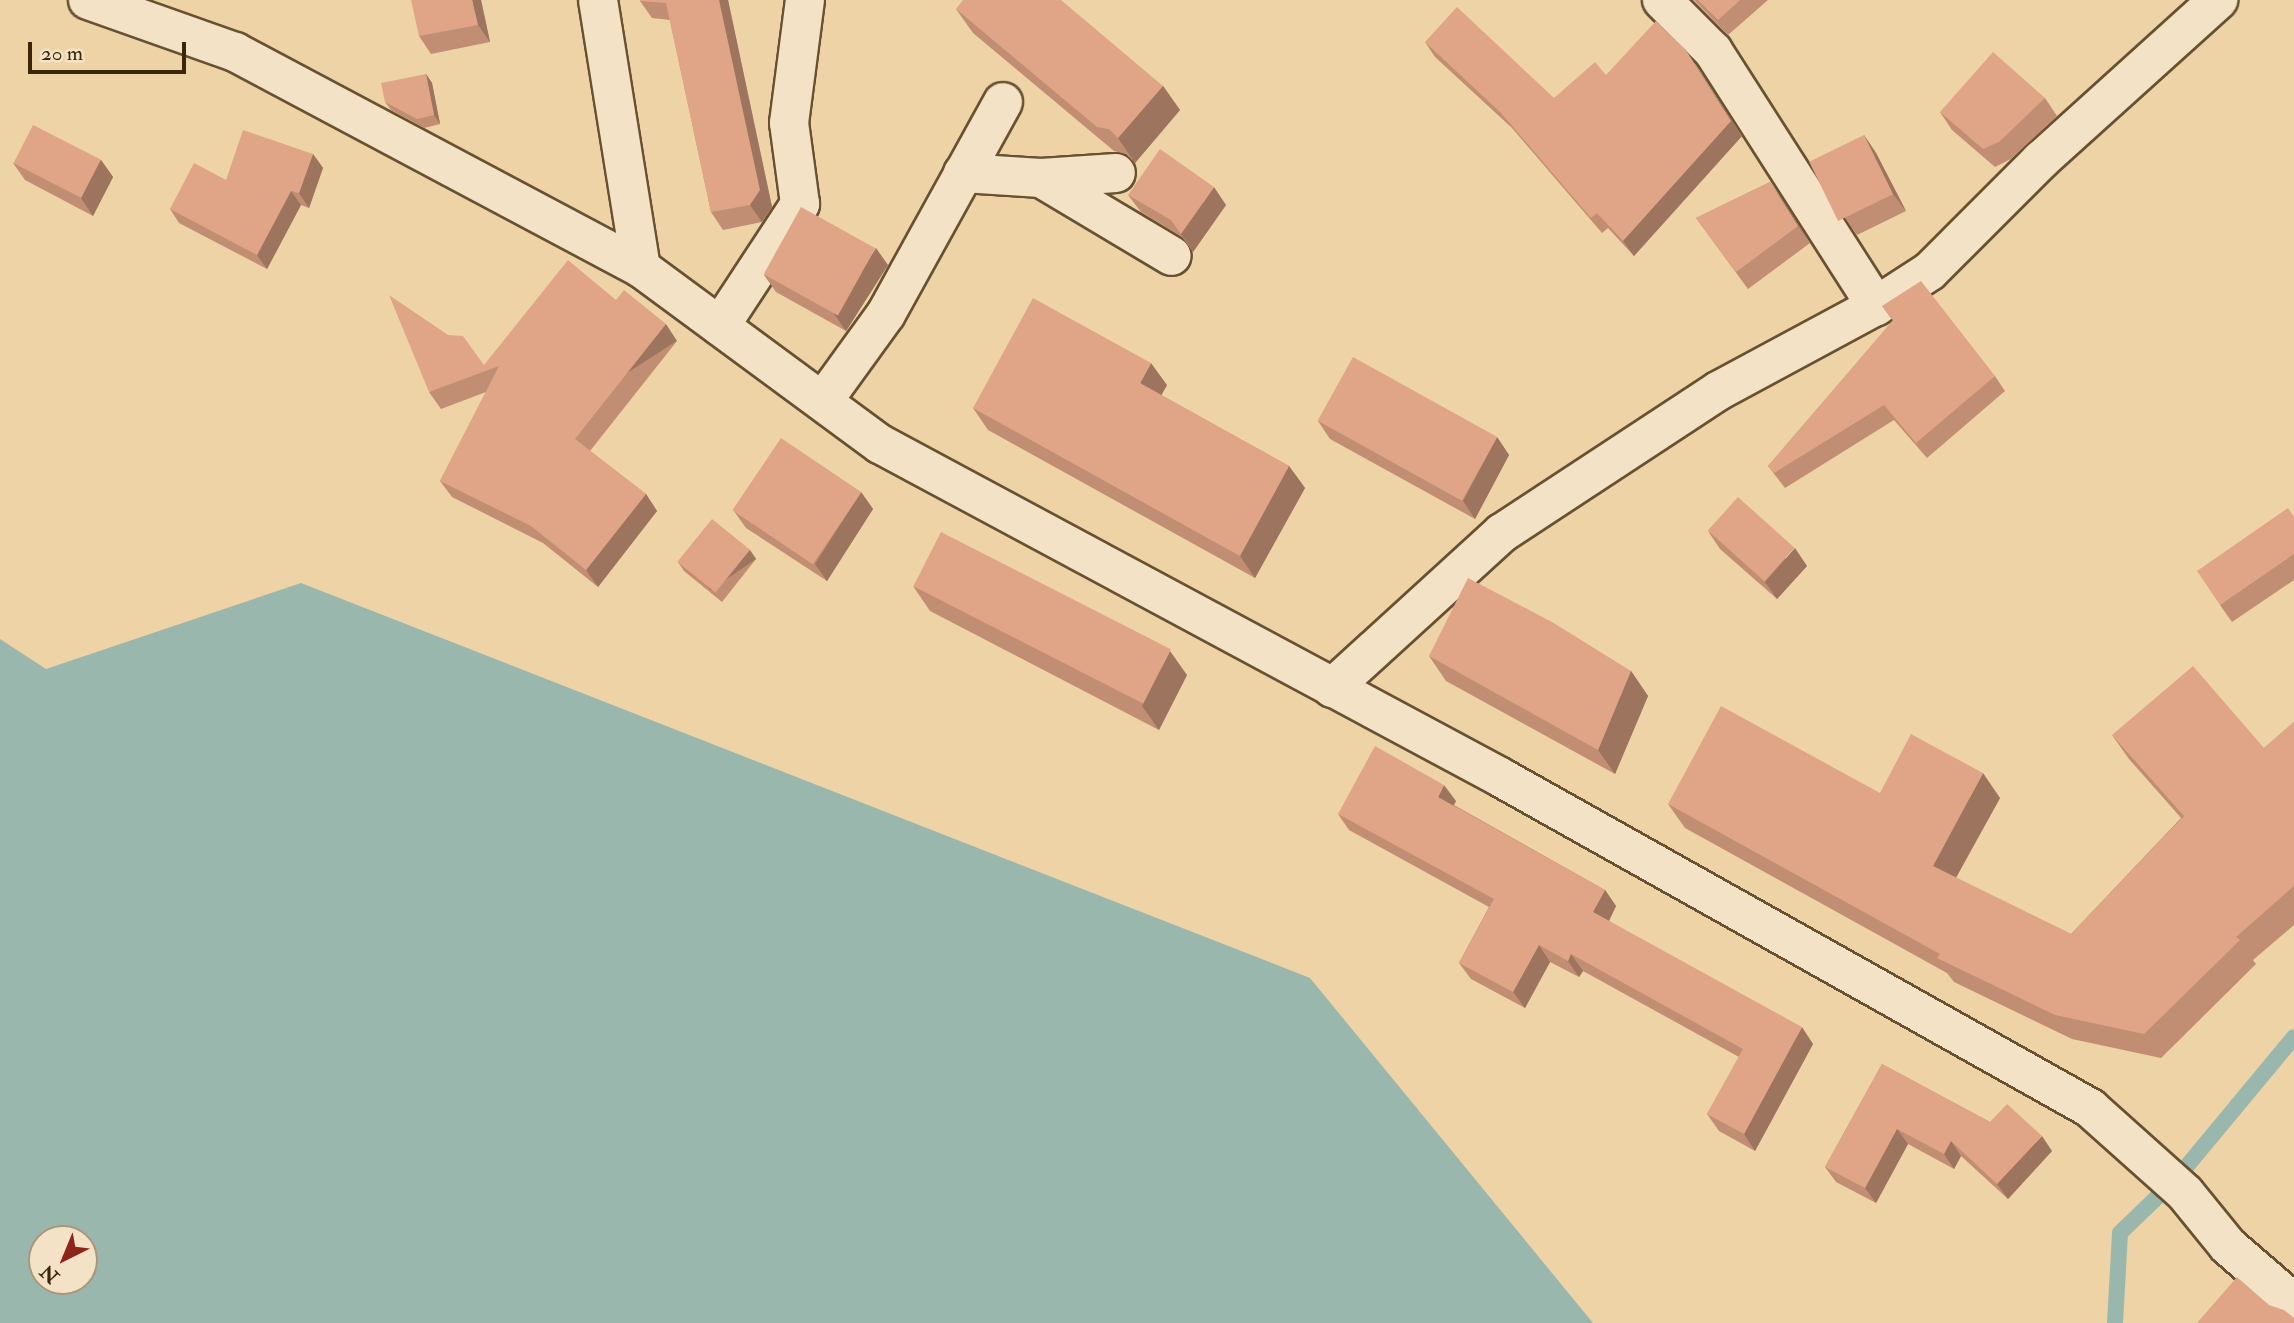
<!DOCTYPE html>
<style>
body{margin:0}
#map{position:relative;width:2294px;height:1323px;overflow:hidden;background:#eed3a7;font-family:"IM FELL Double Pica",serif}
div>[style]{position:absolute}
[style*='--x']{left:calc(var(--x)*1px);top:calc(var(--y)*1px);width:calc(var(--w)*1px);rotate:calc(var(--a)*1deg)}
.water>*{inset:0;background:#9ab7ae}
.stream>*{height:16px;margin:-8px;padding:0 8px;transform-origin:8px;border-radius:8px;background:#9ab7ae}
.roads{filter:drop-shadow(2px 0 #685131) drop-shadow(-2px 0 #685131) drop-shadow(0 2px #685131) drop-shadow(0 -2px #685131)}
.minor>*{height:38px;margin:-19px;padding:0 19px;transform-origin:19px;border-radius:19px;background:#f4e2c6}
.wall>*{inset:0;background:#c18e73}
.shaded-wall>*{inset:0;background:#9d745e;transform-origin:0 0}
.building>*{inset:0;background:#e0a586;transform-origin:0 0}
span{translate:-50% -50%;white-space:nowrap;text-align:center;line-height:1.15;-webkit-text-stroke:7px #f4e2c6;paint-order:stroke}
.north{position:absolute;left:28px;top:1225px;width:70px;height:70px;box-sizing:border-box;background:#f4e2c6;border:2px solid #aa977b;border-radius:50%;rotate:223deg;font-size:19px;font-weight:700;line-height:28px;text-align:center;color:#3b260a}
.north::after{content:'';display:block;margin:auto;width:24px;height:32px;background:#8f2418;clip-path:polygon(50% 0,100% 100%,50% 72%,0 100%)}
.scale{position:absolute;left:28px;top:42px;width:158px;height:32px;box-sizing:border-box;border:4px solid #3b260a;border-top:0;padding-left:9px;font-size:21px;line-height:24px;white-space:nowrap;color:#3b260a;-webkit-text-stroke:5px #f4e2c6;paint-order:stroke}
</style>
<div id="map">
<div class="water">
<div style="clip-path:polygon(evenodd,301px 583px,1310px 978px,1593px 1323px,0 1323px,0 639px,46px 669px,301px 583px,42px 1239px,84px 1239px,84px 1281px,42px 1281px,42px 1239px)"></div>
</div>
<div class="stream">
<div style="--x:2115;--y:1323;--w:90;--a:-86.8"></div>
<div style="--x:2120;--y:1233;--w:79;--a:-44"></div>
<div style="--x:2177;--y:1178;--w:183;--a:-50.3"></div>
</div>
<div class="roads">
<div class="minor">
<div style="--x:88;--y:0;--w:156;--a:19.5"></div>
<div style="--x:235;--y:52;--w:460;--a:28"></div>
<div style="--x:641;--y:268;--w:297;--a:36.4"></div>
<div style="--x:880;--y:444;--w:704;--a:28.24"></div>
<div style="--x:1500;--y:777;--w:677;--a:29.29"></div>
<div style="--x:2090;--y:1108;--w:127;--a:41.8"></div>
<div style="--x:2185;--y:1193;--w:68;--a:50.9"></div>
<div style="--x:2228;--y:1246;--w:87;--a:40.8"></div>
<div style="--x:598;--y:0;--w:271;--a:80.9"></div>
<div style="--x:1662;--y:0;--w:72;--a:45"></div>
<div style="--x:1713;--y:51;--w:303;--a:57.4"></div>
<div style="--x:963;--y:173;--w:78;--a:3.7"></div>
<div style="--x:1041;--y:178;--w:75;--a:-3.8"></div>
<div style="--x:1041;--y:178;--w:152;--a:30.8"></div>
<div style="--x:720;--y:326;--w:146;--a:-56.7"></div>
<div style="--x:800;--y:204;--w:82;--a:-97.7"></div>
<div style="--x:789;--y:123;--w:124;--a:-82.6"></div>
<div style="--x:823;--y:401;--w:107;--a:-54.1"></div>
<div style="--x:886;--y:314;--w:242;--a:-61.1"></div>
<div style="--x:1332;--y:688;--w:230;--a:-42.4"></div>
<div style="--x:1502;--y:533;--w:258;--a:-33.3"></div>
<div style="--x:1718;--y:391;--w:179;--a:-28.3"></div>
<div style="--x:1876;--y:306;--w:64;--a:-32.9"></div>
<div style="--x:1930;--y:271;--w:157;--a:-45"></div>
<div style="--x:2041;--y:160;--w:239;--a:-42.1"></div>
</div>
</div>
<div class="wall">
<div style="clip-path:polygon(481px 0,490px 42px,431px 54px,419px 36px)"></div>
<div style="clip-path:polygon(728px 0,772px 207px,762px 222px,723px 230px,711px 212px,670px 20px,652px 18px,640px 1px)"></div>
<div style="clip-path:polygon(1694px 0,1768px 0,1728px 35px)"></div>
<div style="clip-path:polygon(956px 9px,1163px 86px,1180px 110px,1135px 163px,1126px 154px,1114px 151px,973px 33px)"></div>
<div style="clip-path:polygon(1425px 42px,1554px 98px,1606px 75px,1685px 49px,1742px 136px,1634px 256px,1608px 228px,1602px 233px,1512px 128px,1435px 57px)"></div>
<div style="clip-path:polygon(426px 74px,432px 83px,440px 124px,424px 128px,391px 110px,385px 102px)"></div>
<div style="clip-path:polygon(2045px 98px,2057px 116px,2011px 159px,1995px 167px,1952px 130px,1940px 112px)"></div>
<div style="clip-path:polygon(1864px 135px,1876px 153px,1906px 211px,1857px 235px,1845px 218px)"></div>
<div style="clip-path:polygon(313px 154px,323px 168px,309px 208px,301px 205px,267px 269px,179px 223px,170px 209px,226px 180px)"></div>
<div style="clip-path:polygon(101px 160px,113px 177px,93px 216px,25px 180px,13px 163px)"></div>
<div style="clip-path:polygon(1770px 182px,1810px 243px,1748px 289px,1696px 218px)"></div>
<div style="clip-path:polygon(1128px 195px,1226px 205px,1193px 252px,1182px 237px,1141px 212px)"></div>
<div style="clip-path:polygon(888px 265px,846px 331px,776px 292px,764px 275px)"></div>
<div style="clip-path:polygon(616px 300px,677px 341px,590px 451px,646px 494px,657px 511px,598px 587px,543px 543px,452px 497px,440px 481px,486px 392px,441px 409px,429px 392px)"></div>
<div style="clip-path:polygon(1882px 306px,1995px 376px,2005px 391px,1927px 458px,1894px 420px,1785px 488px,1768px 466px,1893px 321px)"></div>
<div style="clip-path:polygon(1167px 385px,1161px 395px,1289px 466px,1305px 488px,1255px 578px,988px 430px,973px 408px)"></div>
<div style="clip-path:polygon(1318px 421px,1497px 437px,1509px 455px,1475px 519px,1330px 439px)"></div>
<div style="clip-path:polygon(861px 492px,873px 509px,827px 581px,746px 528px,734px 511px)"></div>
<div style="clip-path:polygon(2294px 517px,2294px 580px,2232px 622px,2220px 605px)"></div>
<div style="clip-path:polygon(1708px 531px,1807px 566px,1777px 599px,1720px 549px)"></div>
<div style="clip-path:polygon(756px 559px,722px 602px,684px 571px,678px 562px)"></div>
<div style="clip-path:polygon(913px 586px,1187px 675px,1159px 730px,930px 611px)"></div>
<div style="clip-path:polygon(1429px 656px,1631px 671px,1648px 696px,1615px 774px,1446px 681px)"></div>
<div style="clip-path:polygon(2294px 722px,2294px 925px,2253px 960px,2256px 964px,2161px 1058px,2072px 1039px,1954px 982px,1947px 973px,1685px 828px,1668px 804px,1880px 793px,2000px 798px,1956px 878px,2071px 934px,2181px 818px,2129px 759px,2112px 735px,2264px 748px)"></div>
<div style="clip-path:polygon(1456px 801px,1454px 805px,1605px 890px,1616px 906px,1609px 921px,1813px 1044px,1755px 1151px,1719px 1131px,1707px 1114px,1739px 1057px,1583px 971px,1579px 977px,1550px 962px,1525px 1008px,1471px 979px,1459px 963px,1489px 907px,1349px 830px,1338px 814px)"></div>
<div style="clip-path:polygon(1882px 1064px,1990px 1122px,2052px 1151px,2008px 1199px,1961px 1156px,1954px 1169px,1908px 1144px,1876px 1203px,1836px 1182px,1825px 1167px)"></div>
</div>
<div class="shaded-wall">
<div style="clip-path:polygon(472px 0,481px 0,490px 42px,478px 25px)"></div>
<div style="clip-path:polygon(719px 0,728px 0,772px 207px,762px 222px,750px 205px)"></div>
<div style="clip-path:polygon(1685px 49px,1742px 136px,1634px 256px,1623px 241px)"></div>
<div style="clip-path:polygon(426px 74px,432px 83px,440px 124px,434px 115px)"></div>
<div style="clip-path:polygon(1163px 86px,1180px 110px,1135px 163px,1118px 138px)"></div>
<div style="clip-path:polygon(1864px 135px,1876px 153px,1906px 211px,1893px 194px)"></div>
<div style="clip-path:polygon(313px 154px,323px 168px,309px 208px,299px 193px)"></div>
<div style="clip-path:polygon(101px 160px,113px 177px,93px 216px,81px 198px)"></div>
<div style="clip-path:polygon(1770px 182px,1782px 199px,1810px 243px,1798px 226px)"></div>
<div style="clip-path:polygon(1214px 187px,1226px 205px,1193px 252px,1181px 234px)"></div>
<div style="clip-path:polygon(291px 191px,301px 205px,267px 269px,257px 255px)"></div>
<div style="clip-path:polygon(876px 248px,888px 265px,846px 331px,834px 314px)"></div>
<div style="left:666px;top:324px;width:20px;height:147px;rotate:57deg"></div>
<div style="clip-path:polygon(1151px 363px,1167px 385px,1156px 405px,1140px 383px)"></div>
<div style="clip-path:polygon(1497px 437px,1509px 455px,1475px 519px,1463px 501px)"></div>
<div style="clip-path:polygon(1289px 466px,1305px 488px,1255px 578px,1240px 556px)"></div>
<div style="clip-path:polygon(861px 492px,873px 509px,827px 581px,815px 564px)"></div>
<div style="clip-path:polygon(646px 494px,657px 511px,598px 587px,586px 570px)"></div>
<div style="clip-path:polygon(1795px 548px,1807px 566px,1777px 599px,1765px 582px)"></div>
<div style="left:750px;top:550px;width:11px;height:55px;rotate:56deg"></div>
<div style="clip-path:polygon(1170px 651px,1187px 675px,1159px 730px,1142px 706px)"></div>
<div style="clip-path:polygon(1631px 671px,1648px 696px,1615px 774px,1598px 750px)"></div>
<div style="clip-path:polygon(1983px 773px,2000px 798px,1949px 890px,1933px 866px)"></div>
<div style="clip-path:polygon(1444px 785px,1456px 801px,1449px 813px,1438px 797px)"></div>
<div style="clip-path:polygon(1605px 890px,1616px 906px,1605px 929px,1593px 912px)"></div>
<div style="clip-path:polygon(1539px 945px,1550px 962px,1525px 1008px,1513px 992px)"></div>
<div style="clip-path:polygon(1571px 954px,1583px 971px,1579px 977px,1568px 961px)"></div>
<div style="clip-path:polygon(1802px 1027px,1813px 1044px,1755px 1151px,1744px 1134px)"></div>
<div style="clip-path:polygon(1897px 1129px,1908px 1144px,1876px 1203px,1865px 1188px)"></div>
<div style="clip-path:polygon(2042px 1136px,2052px 1151px,2008px 1199px,1997px 1184px)"></div>
<div style="clip-path:polygon(1951px 1141px,1961px 1156px,1954px 1169px,1944px 1154px)"></div>
</div>
<div class="building">
<div style="clip-path:polygon(411px 0,472px 0,478px 25px,419px 36px)"></div>
<div style="clip-path:polygon(640px 0,719px 0,760px 190px,750px 205px,711px 212px,666px 3px,640px 1px)"></div>
<div style="clip-path:polygon(963px 0,1061px 0,1163px 86px,1118px 138px,1109px 129px,1097px 127px,956px 9px)"></div>
<div style="clip-path:polygon(1698px 0,1740px 0,1718px 20px)"></div>
<div style="clip-path:polygon(1457px 7px,1554px 98px,1595px 62px,1606px 75px,1656px 21px,1685px 49px,1731px 121px,1623px 241px,1597px 213px,1591px 218px,1501px 113px,1425px 42px)"></div>
<div style="clip-path:polygon(1993px 52px,2045px 98px,1999px 142px,1983px 149px,1940px 112px)"></div>
<div style="clip-path:polygon(426px 74px,434px 115px,417px 119px,385px 102px,381px 83px)"></div>
<div style="left:33px;top:125px;width:76px;height:43px;rotate:27deg"></div>
<div style="clip-path:polygon(243px 130px,313px 154px,299px 193px,291px 191px,257px 255px,170px 209px,194px 163px,226px 180px)"></div>
<div style="left:1864px;top:135px;width:66px;height:61px;rotate:64deg"></div>
<div style="clip-path:polygon(1160px 149px,1214px 187px,1181px 234px,1171px 220px,1128px 195px)"></div>
<div style="clip-path:polygon(1770px 182px,1798px 226px,1736px 272px,1696px 218px)"></div>
<div style="left:801px;top:207px;width:85px;height:77px;rotate:29deg"></div>
<div style="clip-path:polygon(568px 260px,616px 300px,624px 290px,666px 324px,575px 439px,646px 494px,586px 570px,531px 526px,440px 481px,499px 366px,429px 392px,389px 295px,448px 335px,463px 336px,484px 365px)"></div>
<div style="clip-path:polygon(1921px 281px,1995px 376px,1916px 443px,1884px 405px,1774px 473px,1768px 466px,1893px 320px,1882px 306px)"></div>
<div style="clip-path:polygon(1033px 298px,1151px 363px,1140px 383px,1289px 466px,1240px 556px,973px 408px)"></div>
<div style="left:1353px;top:357px;width:165px;height:73px;rotate:29deg"></div>
<div style="left:781px;top:438px;width:97px;height:87px;rotate:34deg"></div>
<div style="left:1738px;top:497px;width:76px;height:45px;rotate:42deg"></div>
<div style="clip-path:polygon(2288px 508px,2294px 517px,2294px 554px,2220px 605px,2197px 571px)"></div>
<div style="left:712px;top:519px;width:49px;height:55px;rotate:39deg"></div>
<div style="left:941px;top:532px;width:258px;height:61px;rotate:27deg"></div>
<div style="clip-path:polygon(1468px 578px,1552px 622px,1631px 671px,1598px 750px,1429px 656px)"></div>
<div style="clip-path:polygon(2193px 666px,2264px 748px,2294px 722px,2294px 886px,2236px 937px,2240px 940px,2144px 1034px,2055px 1015px,1937px 958px,1940px 954px,1668px 804px,1721px 706px,1880px 793px,1911px 734px,1983px 773px,1933px 866px,2071px 934px,2184px 816px,2112px 735px)"></div>
<div style="clip-path:polygon(1375px 746px,1444px 785px,1438px 797px,1605px 890px,1593px 912px,1802px 1027px,1744px 1134px,1707px 1114px,1743px 1049px,1571px 954px,1568px 961px,1539px 945px,1513px 992px,1459px 963px,1494px 899px,1338px 814px)"></div>
<div style="clip-path:polygon(1882px 1064px,1990px 1122px,2007px 1104px,2042px 1136px,1997px 1184px,1951px 1141px,1944px 1154px,1897px 1129px,1865px 1188px,1825px 1167px)"></div>
<div style="clip-path:polygon(2237px 1277px,2269px 1305px,2284px 1310px,2294px 1318px,2294px 1323px,2197px 1323px)"></div>
</div>
<div class="north">N</div>
<div class="scale">20 m</div>
</div>
